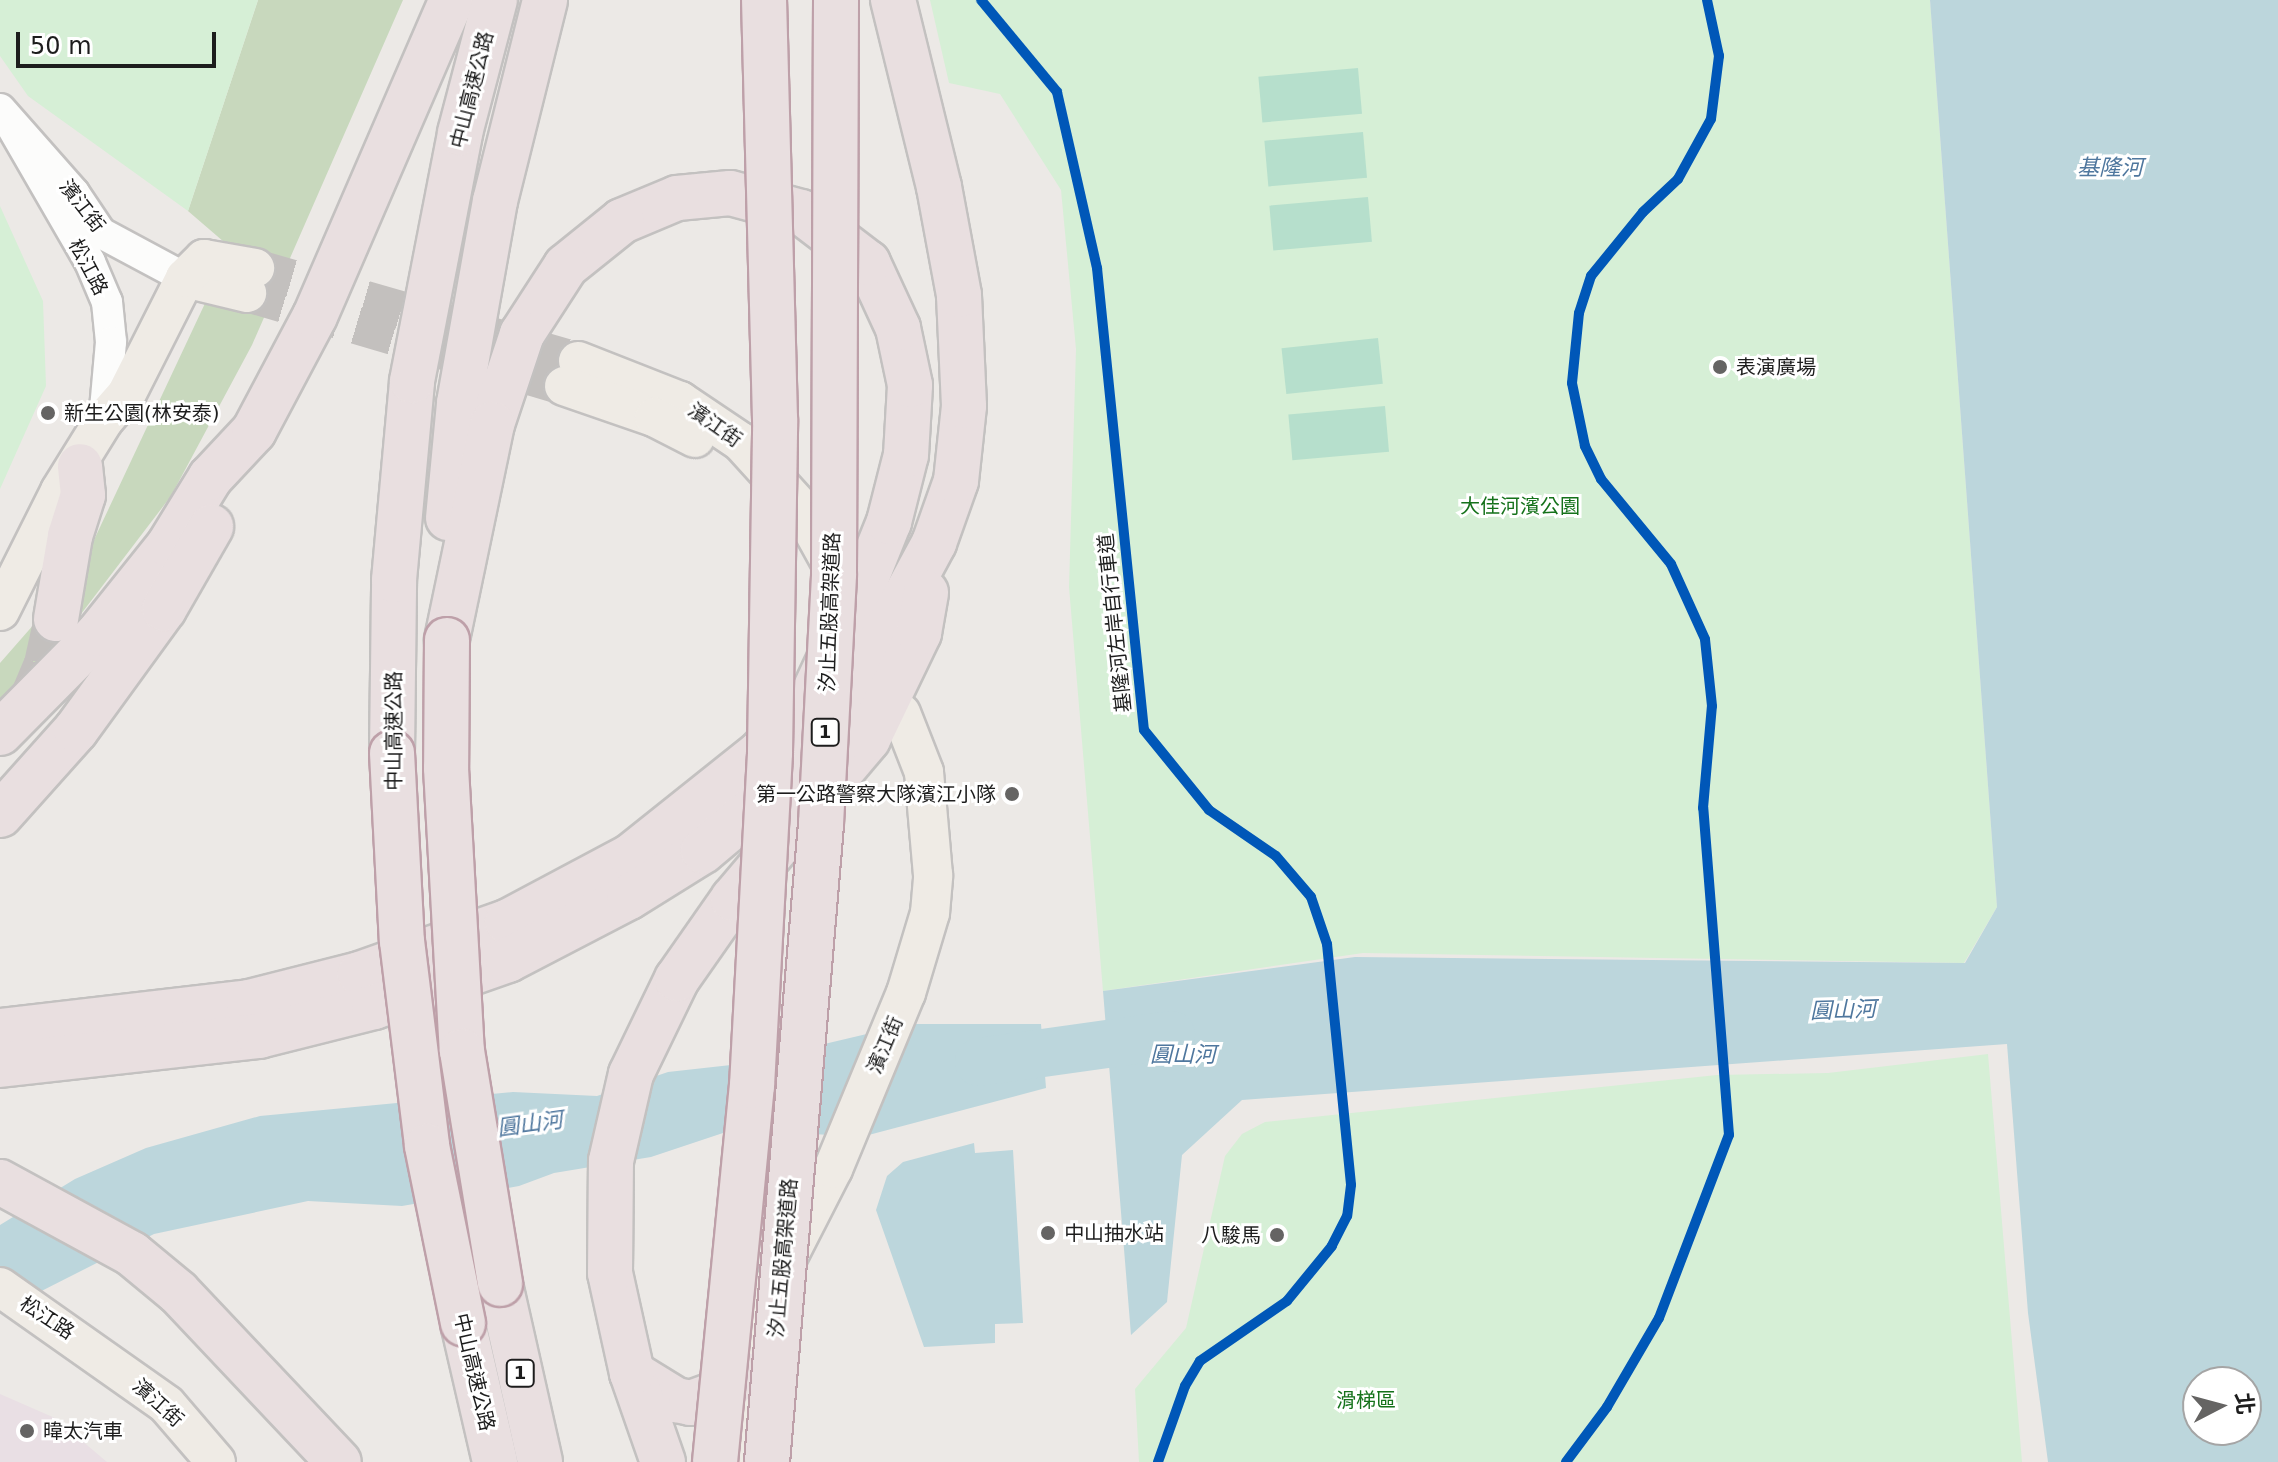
<!DOCTYPE html>
<meta charset="utf-8">
<style>
body{margin:0}
#map{position:relative;width:2278px;height:1462px;overflow:hidden;background:#ece9e6;font-family:"DejaVu Sans","Noto Sans TC",sans-serif}
div>[style]{position:absolute}
[style*='--x']{left:calc(var(--x)*1px);top:calc(var(--y)*1px);width:calc(var(--w)*1px);rotate:calc(var(--a)*1deg)}
.industrial>*{inset:0;background:#e9dfe4}
.forest>*{inset:0;background:#c8d8bd}
.park>*{inset:0;background:#d6efd6}
.pitch>*{inset:0;background:#b6dfcc;transform-origin:0 0}
.water>*{inset:0;background:#bcd6dc}
.river>*{height:48px;margin:-24px;padding:0 24px;transform-origin:24px;border-radius:24px;background:#bcd6dc}
.major-tunnel>*{height:38px;margin-top:-19px;transform-origin:0;background:repeating-linear-gradient(90deg,#c3c0be 0 38px,transparent 0 57px)}
.highway-tunnel>*{height:44px;margin-top:-22px;transform-origin:0;background:repeating-linear-gradient(90deg,#c3c0be 0 44px,transparent 0 66px)}
.roads{filter:drop-shadow(2px 0 #c3c1c0) drop-shadow(-2px 0 #c3c1c0) drop-shadow(0 2px #c3c1c0) drop-shadow(0 -2px #c3c1c0)}
.minor>*{height:30px;margin:-15px;padding:0 15px;transform-origin:15px;border-radius:15px;background:#fcfcfb}
.major>*{height:38px;margin:-19px;padding:0 19px;transform-origin:19px;border-radius:19px;background:#efebe5}
.highway>*{height:44px;margin:-22px;padding:0 22px;transform-origin:22px;border-radius:22px;background:#e9dfe0}
.bridges{filter:drop-shadow(2px 0 #bea0a9) drop-shadow(-2px 0 #bea0a9) drop-shadow(0 2px #bea0a9) drop-shadow(0 -2px #bea0a9)}
.highway-bridge>*{height:44px;margin:-22px;padding:0 22px;transform-origin:22px;border-radius:22px;background:#e9dfe0}
.cycleway>*{height:10px;margin:-5px;padding:0 5px;transform-origin:5px;border-radius:5px;background:#0057b8}
.dots>*{width:22px;height:22px;translate:-50% -50%;box-sizing:border-box;border:4px solid #fff;border-radius:50%}
span{translate:-50% -50%;white-space:nowrap;text-align:center;line-height:1.15;-webkit-text-stroke:6px #fff;paint-order:stroke}
.shield-label span{padding:2px 6px;background:#fff;border:2px solid;border-radius:6px;-webkit-text-stroke-width:0}
.shield-label{font-size:18px;color:#1d1d1d;font-weight:700}
.street-label{font-size:20px;color:#1d1d1d}
.poi-label{font-size:20px;color:#1d1d1d}
.left{translate:0 -50%;text-align:left}
.right{translate:-100% -50%;text-align:right}
.park-label{font-size:20px;color:#15721b}
.water-label{font-size:22px;color:#4f779e;font-style:italic}
.north{position:absolute;left:2182px;top:1366px;width:80px;height:80px;box-sizing:border-box;background:#fff;border:2px solid #a5a5a5;border-radius:50%;rotate:84deg;font-size:22px;font-weight:700;line-height:32px;text-align:center;color:#1d1d1d}
.north::after{content:'';display:block;margin:auto;width:28px;height:36px;background:#656463;clip-path:polygon(50% 0,100% 100%,50% 72%,0 100%)}
.scale{position:absolute;left:16px;top:32px;width:200px;height:36px;box-sizing:border-box;border:4px solid #1d1d1d;border-top:0;padding-left:10px;font-size:24px;line-height:28px;white-space:nowrap;color:#1d1d1d;-webkit-text-stroke:6px #fff;paint-order:stroke}
</style>
<div id="map">
<div class="industrial">
<div style="clip-path:polygon(0 1394px,55px 1418px,107px 1462px,0 1462px)"></div>
</div>
<div class="forest">
<div style="clip-path:polygon(258px 0,403px 0,252px 345px,171px 496px,49px 656px,0 703px,0 663px,78px 574px,231px 248px,188px 211px)"></div>
</div>
<div class="park">
<div style="clip-path:polygon(0 0,258px 0,188px 211px,28px 96px,0 56px)"></div>
<div style="clip-path:polygon(930px 0,1930px 0,1997px 907px,1964px 963px,1363px 953px,1103px 991px,1069px 587px,1076px 349px,1061px 190px,1000px 94px,949px 83px)"></div>
<div style="clip-path:polygon(0 206px,43px 301px,46px 386px,0 489px)"></div>
<div style="clip-path:polygon(1988px 1054px,2022px 1462px,1139px 1462px,1135px 1389px,1186px 1328px,1225px 1156px,1242px 1134px,1265px 1122px,1717px 1075px,1828px 1073px)"></div>
</div>
<div class="pitch">
<div style="left:1358px;top:68px;width:46px;height:100px;rotate:85deg"></div>
<div style="left:1363px;top:132px;width:46px;height:99px;rotate:85deg"></div>
<div style="left:1368px;top:197px;width:45px;height:99px;rotate:85deg"></div>
<div style="left:1378px;top:338px;width:46px;height:97px;rotate:84deg"></div>
<div style="left:1385px;top:406px;width:46px;height:97px;rotate:85deg"></div>
</div>
<div class="water">
<div style="clip-path:polygon(evenodd,1930px 0,2278px 0,2278px 1462px,2048px 1462px,2028px 1313px,2007px 1044px,1242px 1100px,1182px 1155px,1167px 1302px,1131px 1335px,1103px 991px,1355px 957px,1965px 963px,1997px 907px,1930px 0,2198px 1382px,2246px 1382px,2246px 1430px,2198px 1430px,2198px 1382px)"></div>
<div style="clip-path:polygon(909px 1024px,1041px 1024px,1046px 1088px,861px 1137px,735px 1129px,651px 1157px,554px 1173px,519px 1186px,402px 1206px,308px 1201px,154px 1234px,0 1312px,0 1225px,75px 1179px,146px 1148px,260px 1116px,513px 1092px,597px 1096px,668px 1072px,740px 1064px)"></div>
<div style="clip-path:polygon(974px 1143px,975px 1153px,1013px 1150px,1023px 1323px,995px 1324px,995px 1343px,924px 1347px,876px 1210px,887px 1176px,903px 1162px)"></div>
</div>
<div class="river">
<div style="--x:979;--y:1062;--w:194;--a:-8"></div>
</div>
<div class="major-tunnel">
<div style="--x:255;--y:268;--w:336;--a:16.1"></div>
<div style="--x:247;--y:293;--w:330;--a:16.4"></div>
</div>
<div class="highway-tunnel">
<div style="--x:28;--y:707;--w:47;--a:-67.3"></div>
<div style="--x:46;--y:664;--w:46;--a:-77.5"></div>
</div>
<div class="roads">
<div class="minor">
<div style="--x:0;--y:109;--w:112;--a:48.6"></div>
<div style="--x:74;--y:193;--w:48;--a:56"></div>
<div style="--x:101;--y:233;--w:95;--a:28.2"></div>
<div style="--x:12;--y:127;--w:156;--a:60"></div>
<div style="--x:90;--y:262;--w:43;--a:67"></div>
<div style="--x:107;--y:302;--w:40;--a:84.3"></div>
<div style="--x:111;--y:342;--w:78;--a:95.1"></div>
</div>
<div class="major">
<div style="--x:185;--y:278;--w:64;--a:13.6"></div>
<div style="--x:578;--y:361;--w:110;--a:21.4"></div>
<div style="--x:680;--y:401;--w:73;--a:33.9"></div>
<div style="--x:741;--y:442;--w:88;--a:47.8"></div>
<div style="--x:800;--y:507;--w:74;--a:61"></div>
<div style="--x:564;--y:386;--w:95;--a:19"></div>
<div style="--x:654;--y:417;--w:46;--a:27.1"></div>
<div style="--x:0;--y:611;--w:134;--a:-63.4"></div>
<div style="--x:60;--y:491;--w:84;--a:-58.2"></div>
<div style="--x:104;--y:420;--w:33;--a:-49"></div>
<div style="--x:126;--y:395;--w:131;--a:-63.2"></div>
<div style="--x:185;--y:278;--w:27;--a:-45"></div>
<div style="--x:204;--y:259;--w:52;--a:10"></div>
<div style="--x:0;--y:1287;--w:204;--a:35.2"></div>
<div style="--x:167;--y:1405;--w:75;--a:49.3"></div>
<div style="--x:735;--y:1401;--w:119;--a:-71.9"></div>
<div style="--x:772;--y:1288;--w:134;--a:-62.9"></div>
<div style="--x:833;--y:1169;--w:191;--a:-67.5"></div>
<div style="--x:906;--y:993;--w:84;--a:-73.3"></div>
<div style="--x:930;--y:913;--w:38;--a:-85"></div>
<div style="--x:933;--y:875;--w:103;--a:-95"></div>
<div style="--x:924;--y:772;--w:63;--a:-111.3"></div>
<div style="--x:740;--y:1462;--w:77;--a:-73.4"></div>
</div>
<div class="highway">
<div style="--x:448;--y:518;--w:116;--a:-84.5"></div>
<div style="--x:459;--y:403;--w:205;--a:-79.9"></div>
<div style="--x:495;--y:201;--w:207;--a:-76"></div>
<div style="--x:56;--y:619;--w:84;--a:-80.4"></div>
<div style="--x:70;--y:536;--w:43;--a:-72.4"></div>
<div style="--x:83;--y:495;--w:29;--a:-96"></div>
<div style="--x:0;--y:733;--w:139;--a:-45.3"></div>
<div style="--x:98;--y:634;--w:114;--a:-51.4"></div>
<div style="--x:169;--y:545;--w:79;--a:-58.5"></div>
<div style="--x:210;--y:478;--w:64;--a:-46.9"></div>
<div style="--x:254;--y:431;--w:130;--a:-62.1"></div>
<div style="--x:315;--y:316;--w:344;--a:-66.6"></div>
<div style="--x:392;--y:753;--w:173;--a:-89.3"></div>
<div style="--x:394;--y:580;--w:200;--a:-84.8"></div>
<div style="--x:412;--y:381;--w:253;--a:-79"></div>
<div style="--x:460;--y:133;--w:138;--a:-75.3"></div>
<div style="--x:0;--y:815;--w:114;--a:-48.2"></div>
<div style="--x:76;--y:730;--w:150;--a:-54"></div>
<div style="--x:164;--y:609;--w:95;--a:-60.2"></div>
<div style="--x:0;--y:1031;--w:251;--a:-6.6"></div>
<div style="--x:249;--y:1002;--w:114;--a:-14.2"></div>
<div style="--x:360;--y:974;--w:156;--a:-19.5"></div>
<div style="--x:507;--y:922;--w:140;--a:-28"></div>
<div style="--x:631;--y:856;--w:165;--a:-38.6"></div>
<div style="--x:760;--y:753;--w:79;--a:-48.1"></div>
<div style="--x:813;--y:694;--w:110;--a:-64.8"></div>
<div style="--x:860;--y:594;--w:78;--a:-68.1"></div>
<div style="--x:889;--y:522;--w:69;--a:-75.8"></div>
<div style="--x:906;--y:455;--w:70;--a:-86.7"></div>
<div style="--x:910;--y:385;--w:58;--a:-101.9"></div>
<div style="--x:898;--y:328;--w:72;--a:-114.8"></div>
<div style="--x:868;--y:263;--w:84;--a:-142.7"></div>
<div style="--x:801;--y:212;--w:73;--a:-165"></div>
<div style="--x:730;--y:193;--w:53;--a:174.6"></div>
<div style="--x:677;--y:198;--w:60;--a:157.3"></div>
<div style="--x:622;--y:221;--w:72;--a:141.2"></div>
<div style="--x:566;--y:266;--w:81;--a:122.9"></div>
<div style="--x:522;--y:334;--w:95;--a:108.4"></div>
<div style="--x:492;--y:424;--w:221;--a:101.8"></div>
<div style="--x:0;--y:1065;--w:261;--a:-6.4"></div>
<div style="--x:259;--y:1036;--w:119;--a:-14.2"></div>
<div style="--x:374;--y:1007;--w:142;--a:-19.3"></div>
<div style="--x:508;--y:960;--w:136;--a:-27.5"></div>
<div style="--x:629;--y:897;--w:87;--a:-31.9"></div>
<div style="--x:703;--y:851;--w:133;--a:-40.1"></div>
<div style="--x:805;--y:765;--w:109;--a:-57.3"></div>
<div style="--x:864;--y:673;--w:148;--a:-61.7"></div>
<div style="--x:934;--y:543;--w:66;--a:-70.5"></div>
<div style="--x:956;--y:481;--w:75;--a:-83.9"></div>
<div style="--x:964;--y:406;--w:111;--a:-92.6"></div>
<div style="--x:959;--y:295;--w:110;--a:-100.5"></div>
<div style="--x:939;--y:187;--w:193;--a:-103.8"></div>
<div style="--x:0;--y:1182;--w:150;--a:28.6"></div>
<div style="--x:132;--y:1254;--w:60;--a:39.6"></div>
<div style="--x:178;--y:1292;--w:234;--a:46.6"></div>
<div style="--x:500;--y:1284;--w:182;--a:77.3"></div>
<div style="--x:463;--y:1323;--w:143;--a:77"></div>
<div style="--x:632;--y:1373;--w:52;--a:31.5"></div>
<div style="--x:676;--y:1400;--w:15;--a:11"></div>
<div style="--x:691;--y:1403;--w:35;--a:-20"></div>
<div style="--x:724;--y:1391;--w:25;--a:-43"></div>
<div style="--x:663;--y:1462;--w:94;--a:-109.2"></div>
<div style="--x:632;--y:1373;--w:102;--a:-102.4"></div>
<div style="--x:610;--y:1273;--w:112;--a:-89.5"></div>
<div style="--x:611;--y:1161;--w:89;--a:-77.1"></div>
<div style="--x:631;--y:1074;--w:106;--a:-64.2"></div>
<div style="--x:677;--y:979;--w:98;--a:-55"></div>
<div style="--x:733;--y:899;--w:209;--a:-49.8"></div>
<div style="--x:868;--y:739;--w:118;--a:-64.3"></div>
<div style="--x:919;--y:633;--w:41;--a:-80.1"></div>
</div>
</div>
<div class="bridges">
<div class="highway-bridge">
<div style="--x:447;--y:640;--w:128;--a:90.4"></div>
<div style="--x:446;--y:768;--w:283;--a:86.8"></div>
<div style="--x:462;--y:1051;--w:236;--a:80.7"></div>
<div style="--x:392;--y:753;--w:188;--a:87"></div>
<div style="--x:402;--y:941;--w:207;--a:83"></div>
<div style="--x:427;--y:1146;--w:181;--a:78.5"></div>
<div style="--x:715;--y:1462;--w:378;--a:-84.4"></div>
<div style="--x:752;--y:1086;--w:334;--a:-86.9"></div>
<div style="--x:770;--y:752;--w:333;--a:-89.1"></div>
<div style="--x:775;--y:419;--w:419;--a:-91.5"></div>
<div style="--x:767;--y:1462;--w:640;--a:-85.16"></div>
<div style="--x:821;--y:824;--w:251;--a:-87"></div>
<div style="--x:834;--y:573;--w:573;--a:-89.8"></div>
</div>
</div>
<div class="cycleway">
<div style="--x:981;--y:0;--w:119;--a:50.4"></div>
<div style="--x:1057;--y:92;--w:180;--a:77.2"></div>
<div style="--x:1097;--y:268;--w:464;--a:84.2"></div>
<div style="--x:1144;--y:730;--w:103;--a:50.9"></div>
<div style="--x:1209;--y:810;--w:81;--a:34.5"></div>
<div style="--x:1276;--y:856;--w:54;--a:49.5"></div>
<div style="--x:1311;--y:897;--w:50;--a:71.2"></div>
<div style="--x:1327;--y:944;--w:242;--a:84.3"></div>
<div style="--x:1351;--y:1185;--w:31;--a:97"></div>
<div style="--x:1347;--y:1216;--w:34;--a:117"></div>
<div style="--x:1332;--y:1246;--w:71;--a:129.3"></div>
<div style="--x:1287;--y:1301;--w:106;--a:145.4"></div>
<div style="--x:1200;--y:1361;--w:29;--a:121"></div>
<div style="--x:1185;--y:1386;--w:81;--a:109.6"></div>
<div style="--x:1566;--y:1462;--w:69;--a:-53.3"></div>
<div style="--x:1607;--y:1407;--w:103;--a:-59.7"></div>
<div style="--x:1659;--y:1318;--w:196;--a:-69.1"></div>
<div style="--x:1729;--y:1135;--w:328;--a:-94.5"></div>
<div style="--x:1703;--y:808;--w:102;--a:-85"></div>
<div style="--x:1712;--y:706;--w:67;--a:-96"></div>
<div style="--x:1705;--y:639;--w:82;--a:-114.4"></div>
<div style="--x:1671;--y:564;--w:110;--a:-129.5"></div>
<div style="--x:1601;--y:479;--w:37;--a:-116"></div>
<div style="--x:1585;--y:446;--w:64;--a:-101.7"></div>
<div style="--x:1572;--y:383;--w:70;--a:-84.3"></div>
<div style="--x:1579;--y:313;--w:39;--a:-72"></div>
<div style="--x:1591;--y:276;--w:82;--a:-50.9"></div>
<div style="--x:1643;--y:212;--w:48;--a:-43.3"></div>
<div style="--x:1678;--y:179;--w:68;--a:-61.2"></div>
<div style="--x:1711;--y:119;--w:64;--a:-82.8"></div>
<div style="--x:1719;--y:56;--w:57;--a:-102.1"></div>
</div>
<div class="dots">
<div style="left:1720px;top:367px;background:#656463"></div>
<div style="left:48px;top:413px;background:#656463"></div>
<div style="left:1012px;top:794px;background:#656463"></div>
<div style="left:1048px;top:1233px;background:#656463"></div>
<div style="left:1277px;top:1235px;background:#656463"></div>
<div style="left:27px;top:1431px;background:#656463"></div>
</div>
<div class="shield-label">
<span style="left:825px;top:732px">1</span>
<span style="left:520px;top:1373px">1</span>
</div>
<div class="street-label">
<span style="left:472px;top:90px;rotate:-76deg">中山高速公路</span>
<span style="left:82px;top:206px;rotate:52deg">濱江街</span>
<span style="left:88px;top:267px;rotate:62deg">松江路</span>
<span style="left:715px;top:425px;rotate:35deg">濱江街</span>
<span style="left:830px;top:612px;rotate:-88deg">汐止五股高架道路</span>
<span style="left:1115px;top:623px;rotate:-96deg">基隆河左岸自行車道</span>
<span style="left:394px;top:731px;rotate:-90deg">中山高速公路</span>
<span style="left:885px;top:1045px;rotate:-67deg">濱江街</span>
<span style="left:783px;top:1258px;rotate:-85deg">汐止五股高架道路</span>
<span style="left:47px;top:1318px;rotate:33deg">松江路</span>
<span style="left:474px;top:1372px;rotate:77deg">中山高速公路</span>
<span style="left:158px;top:1403px;rotate:42deg">濱江街</span>
</div>
<div class="poi-label">
<span class="left" style="left:1736px;top:367px">表演廣場</span>
<span class="left" style="left:64px;top:413px">新生公園(林安泰)</span>
<span class="right" style="left:996px;top:794px">第一公路警察大隊濱江小隊</span>
<span class="left" style="left:1064px;top:1233px">中山抽水站</span>
<span class="right" style="left:1261px;top:1235px">八駿馬</span>
<span class="left" style="left:43px;top:1431px">暐太汽車</span>
</div>
<div class="park-label">
<span style="left:1520px;top:506px">大佳河濱公園</span>
<span style="left:1366px;top:1400px">滑梯區</span>
</div>
<div class="water-label">
<span style="left:2110px;top:168px">基隆河</span>
<span style="left:1843px;top:1010px;rotate:-2deg">圓山河</span>
<span style="left:1183px;top:1055px">圓山河</span>
<span style="left:530px;top:1124px;rotate:-8deg">圓山河</span>
</div>
<div class="north">北</div>
<div class="scale">50 m</div>
</div>
